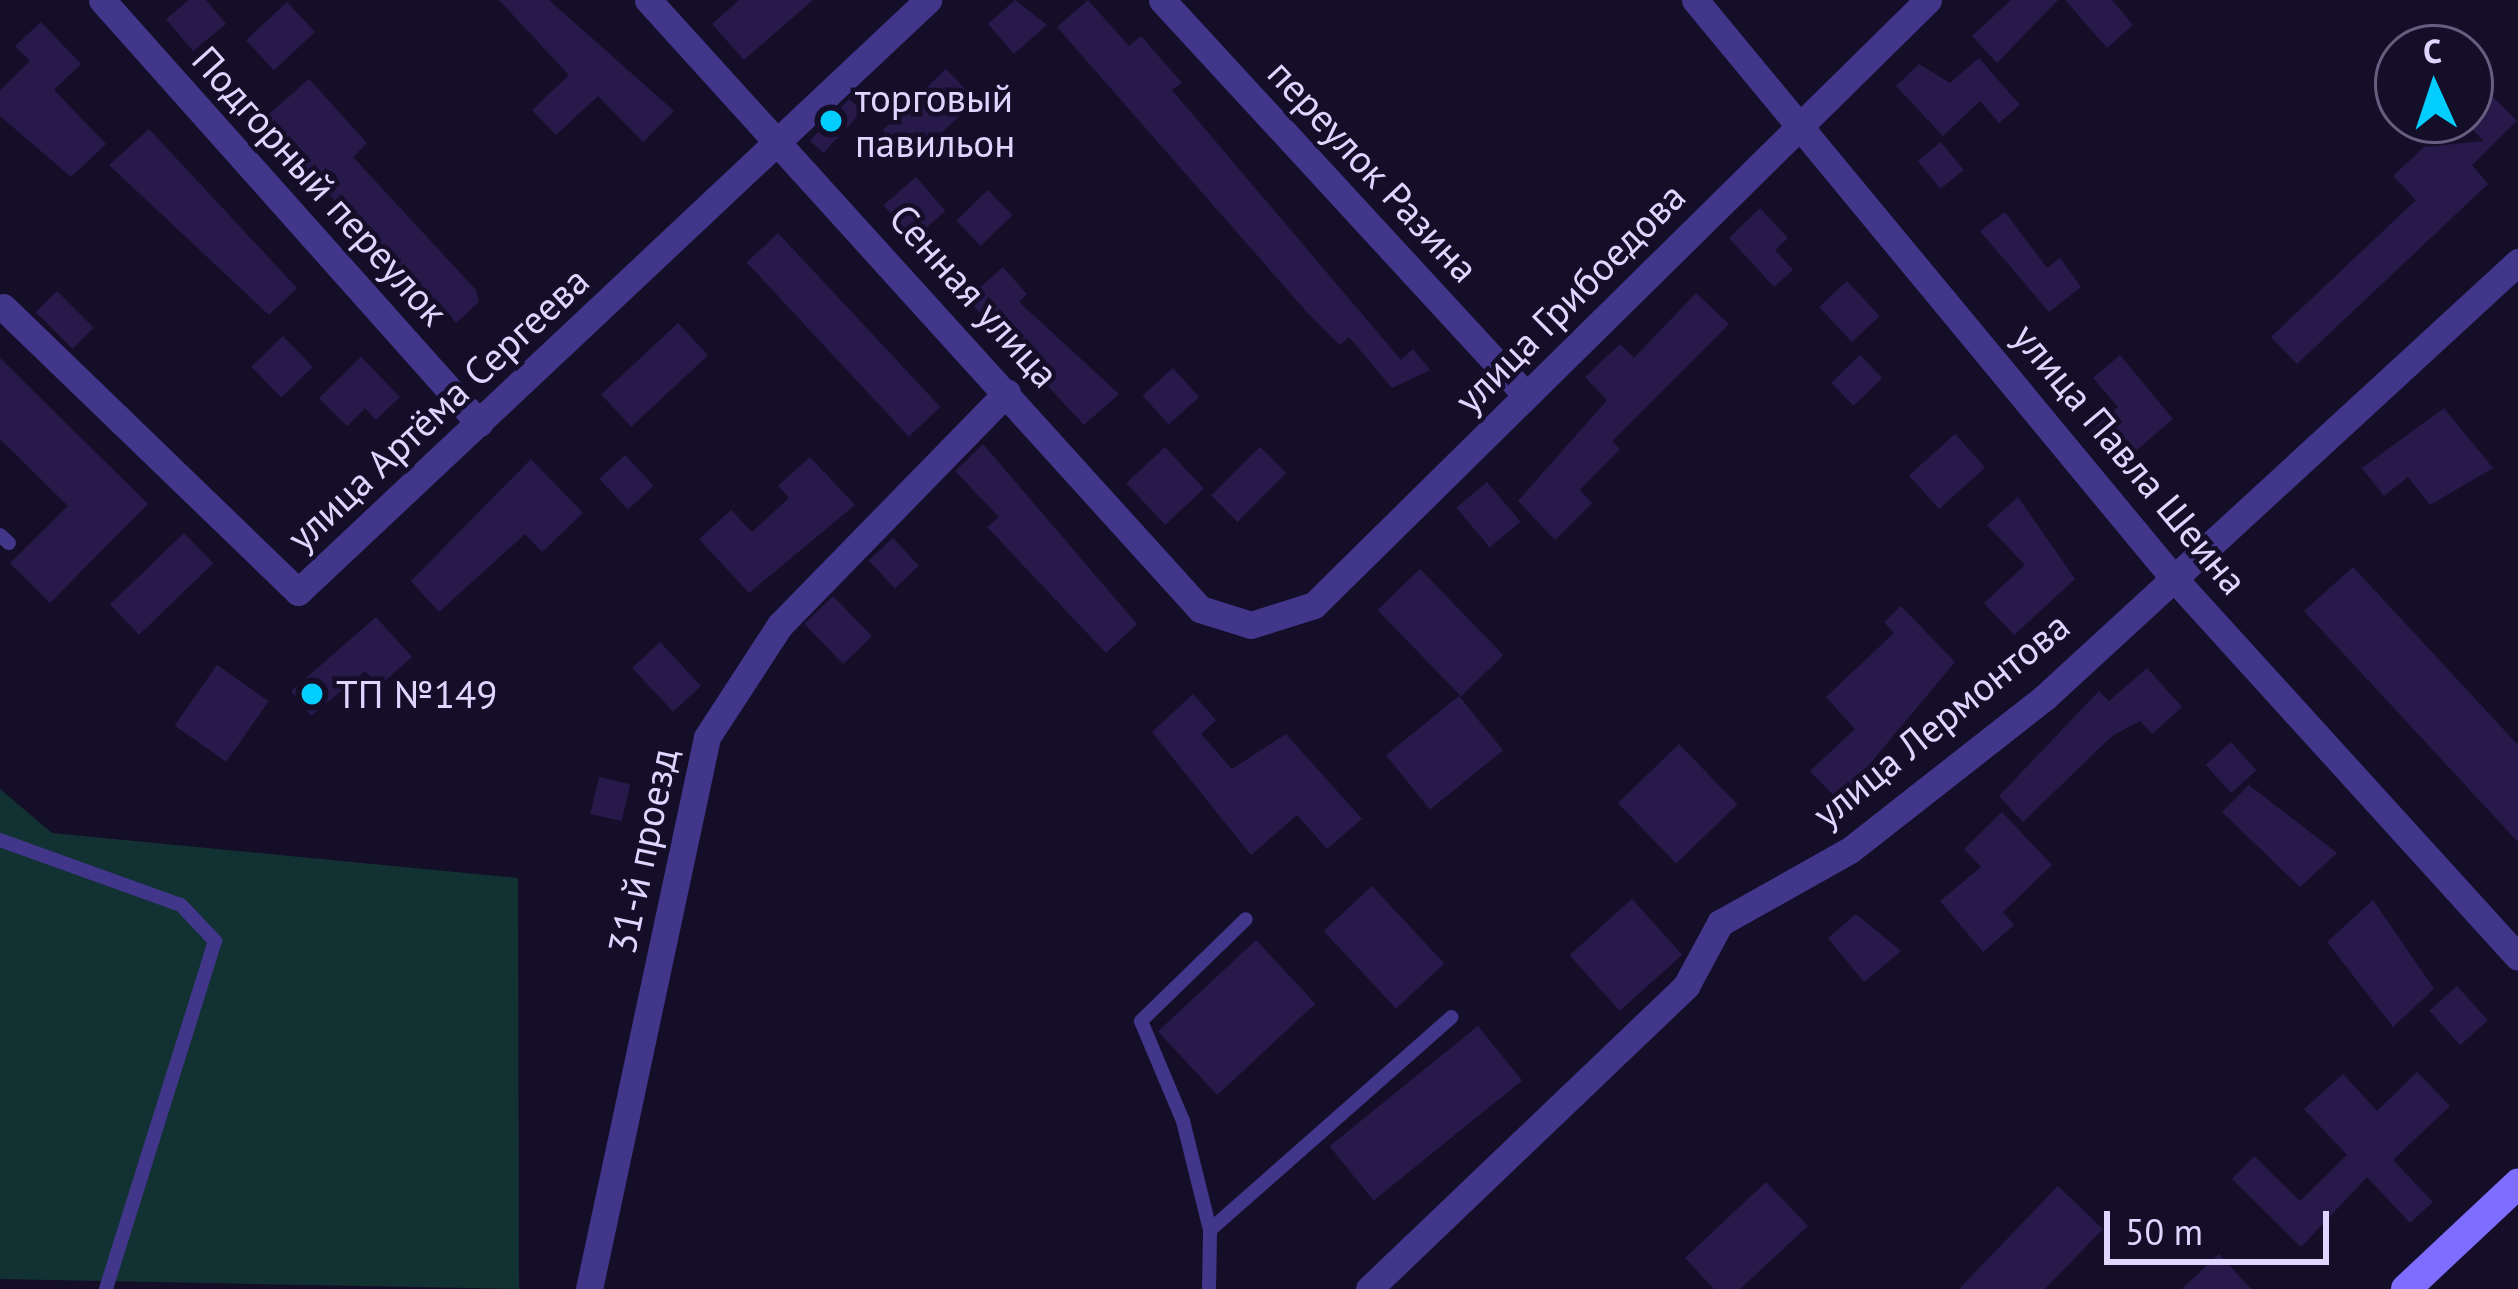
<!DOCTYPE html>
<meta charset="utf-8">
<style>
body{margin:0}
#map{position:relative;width:2518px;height:1289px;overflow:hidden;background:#150e29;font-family:"PT Sans",sans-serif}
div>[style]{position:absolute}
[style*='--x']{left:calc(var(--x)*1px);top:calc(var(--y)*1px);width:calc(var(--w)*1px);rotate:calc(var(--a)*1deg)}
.green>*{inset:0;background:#113133}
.building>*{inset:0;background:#28194b;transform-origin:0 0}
.lane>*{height:14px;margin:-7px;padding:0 7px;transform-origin:7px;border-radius:7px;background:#42368b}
.street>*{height:27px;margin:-13.5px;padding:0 13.5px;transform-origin:13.5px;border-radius:13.5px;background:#42368b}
.secondary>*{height:30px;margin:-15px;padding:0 15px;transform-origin:15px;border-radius:15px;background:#7f6dff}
.dots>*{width:33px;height:33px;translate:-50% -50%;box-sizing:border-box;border:6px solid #150e29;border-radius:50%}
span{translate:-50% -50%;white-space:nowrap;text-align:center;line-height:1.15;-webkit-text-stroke:9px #150e29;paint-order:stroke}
.poi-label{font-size:39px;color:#dfd6ff}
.left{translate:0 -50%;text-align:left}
.street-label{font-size:39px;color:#dfd6ff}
.north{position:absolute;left:2374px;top:24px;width:120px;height:120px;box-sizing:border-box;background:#150e29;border:3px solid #665e7f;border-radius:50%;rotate:357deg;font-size:33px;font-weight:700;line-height:48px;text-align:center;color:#dfd6ff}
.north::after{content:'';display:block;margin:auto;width:42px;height:54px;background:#02cdff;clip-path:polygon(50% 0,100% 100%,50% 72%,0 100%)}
.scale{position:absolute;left:2104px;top:1211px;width:225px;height:54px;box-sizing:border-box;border:6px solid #dfd6ff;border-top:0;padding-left:15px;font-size:36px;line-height:42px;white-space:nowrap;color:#dfd6ff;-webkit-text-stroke:9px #150e29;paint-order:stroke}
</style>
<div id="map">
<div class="green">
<div style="clip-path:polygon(0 789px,52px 833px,518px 878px,519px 1289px,0 1279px)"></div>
</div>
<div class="building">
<div style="clip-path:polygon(189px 0,206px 0,226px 24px,193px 51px,166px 19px)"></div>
<div style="clip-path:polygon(499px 0,549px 0,674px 111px,643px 142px,598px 96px,556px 135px,532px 110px,569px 75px)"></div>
<div style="clip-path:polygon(739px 0,813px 0,744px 60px,712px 24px)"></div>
<div style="clip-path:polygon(1015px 0,1047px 25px,1014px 54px,988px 24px)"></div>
<div style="clip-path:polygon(1088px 0,1129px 46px,1141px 36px,1182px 83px,1172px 90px,1401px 360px,1413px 349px,1430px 370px,1392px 388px,1349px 337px,1340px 345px,1305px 310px,1057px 27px)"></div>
<div style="clip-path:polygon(2011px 0,2058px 0,1997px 63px,1972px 36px)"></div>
<div style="clip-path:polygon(2065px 0,2112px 0,2133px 25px,2107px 48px)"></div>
<div style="left:287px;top:2px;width:41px;height:56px;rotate:47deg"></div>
<div style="clip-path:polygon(41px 22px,81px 64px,54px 90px,106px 144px,71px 177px,0 116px,0 90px,30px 61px,15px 46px)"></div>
<div style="clip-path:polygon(1979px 58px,2020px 105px,1999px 123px,1980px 101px,1943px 136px,1896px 86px,1919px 64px,1950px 83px)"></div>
<div style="left:946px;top:69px;width:43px;height:88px;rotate:46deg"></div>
<div style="clip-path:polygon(2470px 74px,2517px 121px,2472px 165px,2488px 184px,2297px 364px,2271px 337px,2416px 200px,2393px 176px,2424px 147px,2484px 141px,2470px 127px)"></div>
<div style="clip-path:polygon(309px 79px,367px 143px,353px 157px,476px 290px,479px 302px,456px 323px,259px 123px)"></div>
<div style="left:849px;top:99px;width:18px;height:57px;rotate:43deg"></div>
<div style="clip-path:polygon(149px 129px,297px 288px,269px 315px,109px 165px)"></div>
<div style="left:1941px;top:142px;width:36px;height:30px;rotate:51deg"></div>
<div style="left:916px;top:177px;width:45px;height:43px;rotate:49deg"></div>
<div style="left:988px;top:190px;width:35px;height:44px;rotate:46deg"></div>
<div style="clip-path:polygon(1760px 208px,1788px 238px,1775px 250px,1793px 270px,1774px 287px,1729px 238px)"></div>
<div style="clip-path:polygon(2005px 212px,2047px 268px,2060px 258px,2081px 287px,2049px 312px,1980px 231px)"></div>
<div style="left:778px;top:233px;width:238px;height:43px;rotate:47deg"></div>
<div style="clip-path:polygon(1003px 267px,1027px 294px,1019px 302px,1119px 394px,1084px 425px,967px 299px)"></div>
<div style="left:1847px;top:281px;width:48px;height:38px;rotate:47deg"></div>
<div style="left:57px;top:291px;width:52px;height:30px;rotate:45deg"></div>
<div style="clip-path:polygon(1696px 293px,1729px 324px,1612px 441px,1620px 449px,1580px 490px,1592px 503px,1555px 540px,1518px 501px,1607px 400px,1585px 377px,1620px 344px,1634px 358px)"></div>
<div style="left:678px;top:323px;width:44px;height:105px;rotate:47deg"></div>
<div style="left:283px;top:336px;width:43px;height:44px;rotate:46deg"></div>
<div style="left:1860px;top:355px;width:32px;height:40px;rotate:46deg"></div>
<div style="clip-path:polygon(2120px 355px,2173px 419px,2117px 467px,2089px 433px,2118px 407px,2093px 378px)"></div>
<div style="clip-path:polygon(361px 357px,400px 397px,376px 420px,365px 408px,347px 426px,319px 398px)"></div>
<div style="clip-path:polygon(0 358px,148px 504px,50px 603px,10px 563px,68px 506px,0 439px)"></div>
<div style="left:1173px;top:368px;width:39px;height:41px;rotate:48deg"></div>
<div style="clip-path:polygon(2444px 408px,2493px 468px,2430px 505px,2408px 477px,2384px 496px,2362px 468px)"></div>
<div style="left:1955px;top:434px;width:45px;height:62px;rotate:48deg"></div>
<div style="clip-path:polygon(983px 444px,1137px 624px,1106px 653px,987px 527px,999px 517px,955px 471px)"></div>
<div style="left:1165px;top:447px;width:57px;height:53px;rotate:47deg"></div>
<div style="left:1260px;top:447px;width:37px;height:69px;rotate:45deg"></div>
<div style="left:625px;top:455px;width:42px;height:35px;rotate:47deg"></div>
<div style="clip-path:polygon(810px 457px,855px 505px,749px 593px,699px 539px,731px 510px,752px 532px,789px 498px,778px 486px)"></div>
<div style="clip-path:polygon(531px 459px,583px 513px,542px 552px,525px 534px,439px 612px,411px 581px)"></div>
<div style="left:1487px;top:482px;width:52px;height:40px;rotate:50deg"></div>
<div style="clip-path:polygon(2018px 497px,2075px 579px,2014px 635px,1984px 603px,2025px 565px,1987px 525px)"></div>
<div style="left:184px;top:533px;width:42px;height:103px;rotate:46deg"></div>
<div style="left:893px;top:538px;width:38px;height:33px;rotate:47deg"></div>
<div style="clip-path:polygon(2353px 567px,2518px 745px,2518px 842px,2304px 611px)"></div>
<div style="left:1420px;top:569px;width:120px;height:59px;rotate:46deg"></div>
<div style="left:833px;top:596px;width:56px;height:40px;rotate:46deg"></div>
<div style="clip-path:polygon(1901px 606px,1955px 662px,1839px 801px,1810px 771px,1855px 729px,1826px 697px,1894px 633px,1884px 622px)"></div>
<div style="clip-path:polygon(376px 617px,412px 657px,379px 686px,365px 671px,311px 716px,291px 691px)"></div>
<div style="left:660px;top:642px;width:60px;height:38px;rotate:47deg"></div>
<div style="left:217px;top:665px;width:63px;height:74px;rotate:35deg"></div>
<div style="clip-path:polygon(2147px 668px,2182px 707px,2152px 734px,2140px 721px,2112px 736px,2023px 822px,1999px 796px,2099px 691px,2109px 701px)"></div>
<div style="clip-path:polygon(1193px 694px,1216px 720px,1201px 734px,1232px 769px,1286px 734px,1362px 819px,1327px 849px,1297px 815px,1251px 855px,1152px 732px)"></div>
<div style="left:1459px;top:696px;width:70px;height:94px;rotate:51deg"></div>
<div style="left:2231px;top:742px;width:38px;height:34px;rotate:48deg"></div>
<div style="left:1679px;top:744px;width:84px;height:85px;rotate:46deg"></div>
<div style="left:599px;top:777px;width:32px;height:38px;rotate:13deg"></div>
<div style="clip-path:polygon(2249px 785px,2337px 853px,2300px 887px,2222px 812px)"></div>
<div style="clip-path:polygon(2002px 812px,2052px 865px,2003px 912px,2014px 925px,1983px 952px,1940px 901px,1981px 867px,1964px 849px)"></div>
<div style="left:1372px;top:886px;width:106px;height:66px;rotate:47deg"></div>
<div style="left:1632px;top:899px;width:75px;height:84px;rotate:48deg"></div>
<div style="clip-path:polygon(2373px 900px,2434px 989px,2393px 1027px,2327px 942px)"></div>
<div style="clip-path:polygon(1856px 914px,1901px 951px,1864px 982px,1828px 938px)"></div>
<div style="left:1256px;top:940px;width:87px;height:134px;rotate:47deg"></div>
<div style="left:2457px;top:986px;width:46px;height:37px;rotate:48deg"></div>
<div style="left:1478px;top:1026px;width:70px;height:191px;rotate:51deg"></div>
<div style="clip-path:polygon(2417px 1072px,2450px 1106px,2393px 1160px,2433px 1202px,2410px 1223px,2367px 1177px,2301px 1247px,2232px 1179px,2254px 1156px,2300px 1201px,2347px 1155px,2304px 1109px,2343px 1074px,2377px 1111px)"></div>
<div style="clip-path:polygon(1766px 1182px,1808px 1226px,1740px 1289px,1714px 1289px,1685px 1258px)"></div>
<div style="clip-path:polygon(2058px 1186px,2103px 1229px,2045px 1289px,1959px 1289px)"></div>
<div style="clip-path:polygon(2219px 1254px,2251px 1289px,2182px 1289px)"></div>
</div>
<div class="lane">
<div style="--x:0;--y:535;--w:12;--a:42"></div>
<div style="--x:0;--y:840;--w:192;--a:19.8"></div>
<div style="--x:181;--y:905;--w:50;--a:46.6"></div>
<div style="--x:215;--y:941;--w:365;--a:107.4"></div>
<div style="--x:1210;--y:1230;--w:322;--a:-41.4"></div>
<div style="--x:1209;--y:1289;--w:59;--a:-89"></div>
<div style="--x:1210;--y:1230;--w:112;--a:-103.9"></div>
<div style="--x:1183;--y:1121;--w:108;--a:-112.8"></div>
<div style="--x:1141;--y:1021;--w:146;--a:-44.2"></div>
</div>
<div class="street">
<div style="--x:102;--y:0;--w:567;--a:48.29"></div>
<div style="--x:648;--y:0;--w:822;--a:47.81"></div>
<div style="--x:1200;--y:609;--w:53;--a:17.4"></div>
<div style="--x:1251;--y:625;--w:66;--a:-17.6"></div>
<div style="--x:1314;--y:605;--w:862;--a:-44.58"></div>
<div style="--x:1162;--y:0;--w:537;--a:47.34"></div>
<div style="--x:1695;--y:0;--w:745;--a:50.39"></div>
<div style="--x:2170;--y:574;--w:517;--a:47.74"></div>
<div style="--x:3;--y:307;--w:410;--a:44"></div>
<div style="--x:298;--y:592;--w:865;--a:-43.22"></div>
<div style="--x:589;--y:1289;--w:564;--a:-77.93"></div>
<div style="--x:707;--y:737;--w:134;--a:-56.9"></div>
<div style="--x:780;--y:625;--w:325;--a:-45.7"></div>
<div style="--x:1369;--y:1289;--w:439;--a:-43.7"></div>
<div style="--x:1686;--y:986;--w:72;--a:-61.6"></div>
<div style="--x:1720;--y:923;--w:149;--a:-29.3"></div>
<div style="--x:1850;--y:850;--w:248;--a:-38.1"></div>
<div style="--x:2045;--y:697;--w:643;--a:-42.6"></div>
</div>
<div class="secondary">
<div style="--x:2406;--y:1289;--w:154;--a:-43.2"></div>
</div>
<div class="dots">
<div style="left:831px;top:121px;background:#02cdff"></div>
<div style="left:312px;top:694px;background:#02cdff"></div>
</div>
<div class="poi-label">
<span class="left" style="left:855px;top:121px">торговый<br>павильон</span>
<span class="left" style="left:336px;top:694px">ТП №149</span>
</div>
<div class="street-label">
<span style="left:1373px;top:171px;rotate:47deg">переулок Разина</span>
<span style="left:320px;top:186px;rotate:48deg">Подгорный переулок</span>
<span style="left:974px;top:296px;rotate:48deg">Сенная улица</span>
<span style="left:1570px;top:298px;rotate:-45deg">улица Грибоедова</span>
<span style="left:438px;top:409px;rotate:-43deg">улица Артёма Сергеева</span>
<span style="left:2130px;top:459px;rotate:50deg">улица Павла Шеина</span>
<span style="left:1941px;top:720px;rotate:-39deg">улица Лермонтова</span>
<span style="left:643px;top:851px;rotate:-78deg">31-й проезд</span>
</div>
<div class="north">С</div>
<div class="scale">50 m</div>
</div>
